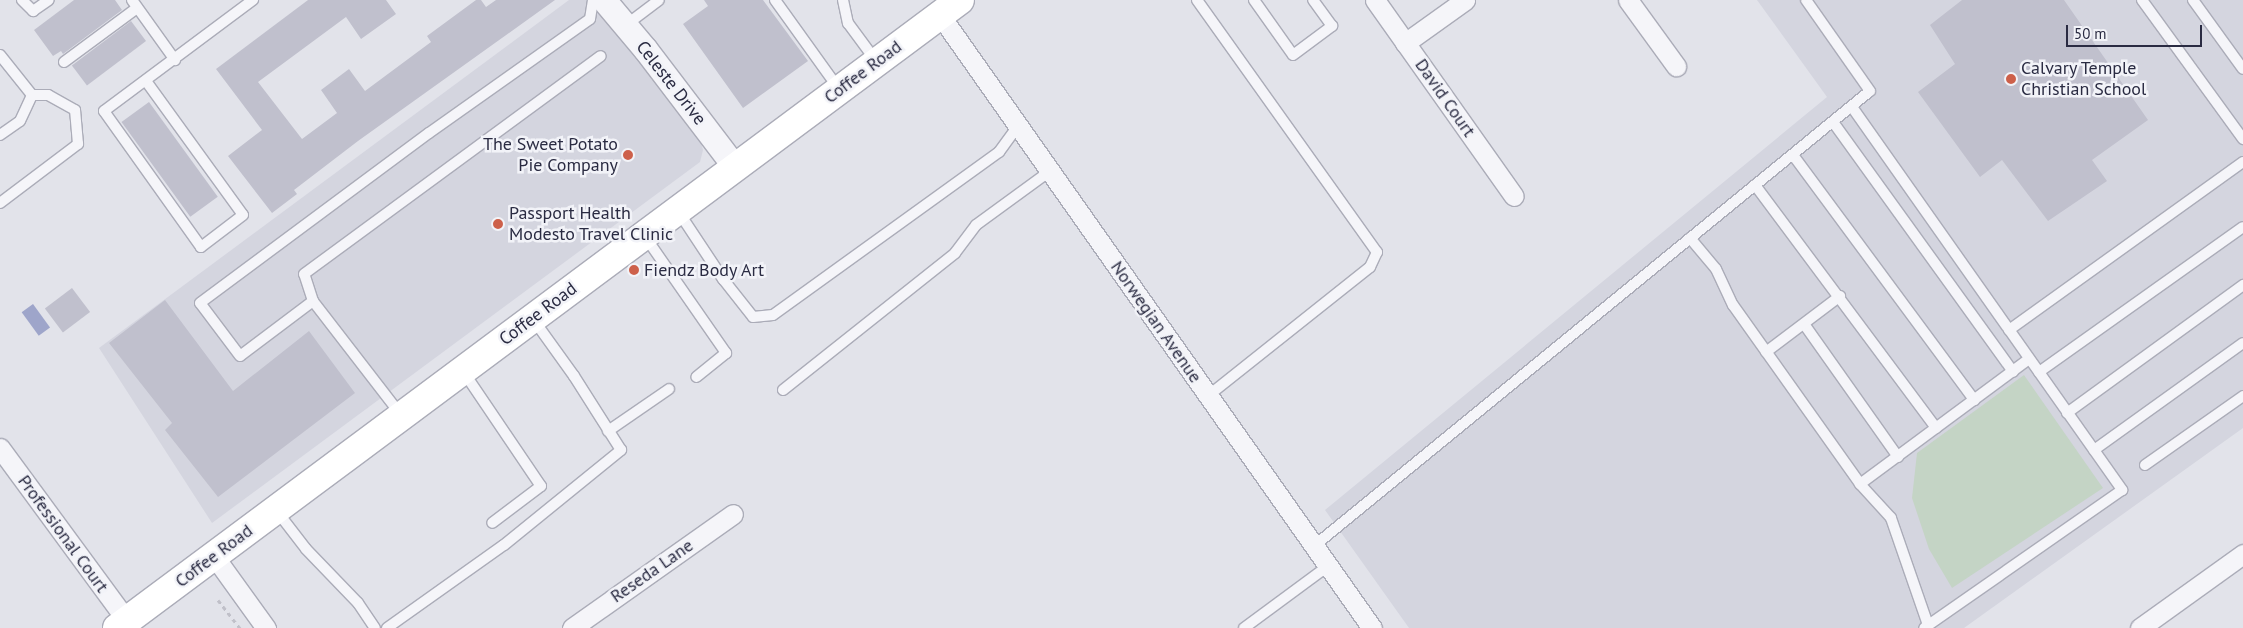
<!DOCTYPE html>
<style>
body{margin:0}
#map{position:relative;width:2243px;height:628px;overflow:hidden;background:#e2e3ea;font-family:"PT Sans",sans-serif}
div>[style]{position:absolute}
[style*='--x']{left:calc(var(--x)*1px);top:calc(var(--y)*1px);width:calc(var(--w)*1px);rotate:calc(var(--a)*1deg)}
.built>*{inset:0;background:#d4d5df}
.green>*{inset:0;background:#c4d4c5}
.water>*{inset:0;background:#9ea5ca;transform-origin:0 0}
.building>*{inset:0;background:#c0c0cd;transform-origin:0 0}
.path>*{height:3px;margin-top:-1.5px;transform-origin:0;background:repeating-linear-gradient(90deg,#c0c0c9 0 4px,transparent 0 8px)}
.roads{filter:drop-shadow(1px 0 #abacb8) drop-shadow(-1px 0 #abacb8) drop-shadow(0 1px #abacb8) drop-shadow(0 -1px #abacb8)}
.service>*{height:10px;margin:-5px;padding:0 5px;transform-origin:5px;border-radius:5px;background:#f5f5f9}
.minor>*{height:19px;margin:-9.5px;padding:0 9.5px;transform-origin:9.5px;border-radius:9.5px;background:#f5f5f9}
.tertiary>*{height:24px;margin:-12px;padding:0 12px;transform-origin:12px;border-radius:12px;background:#f5f5f9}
.secondary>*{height:28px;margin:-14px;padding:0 14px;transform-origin:14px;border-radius:14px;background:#fff}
.dots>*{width:14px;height:14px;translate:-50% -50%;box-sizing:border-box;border:2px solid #f2f3f8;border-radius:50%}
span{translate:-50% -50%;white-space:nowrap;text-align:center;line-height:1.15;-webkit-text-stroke:5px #f2f3f8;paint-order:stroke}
.poi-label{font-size:18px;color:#2a2b42}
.left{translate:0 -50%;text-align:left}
.right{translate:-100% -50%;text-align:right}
.street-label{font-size:18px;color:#2a2b42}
.scale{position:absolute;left:2066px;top:25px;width:136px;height:22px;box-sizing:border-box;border:2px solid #2a2b42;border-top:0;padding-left:6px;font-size:15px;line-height:18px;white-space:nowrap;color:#2a2b42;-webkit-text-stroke:4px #f2f3f8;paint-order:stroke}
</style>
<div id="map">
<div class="built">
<div style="clip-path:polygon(569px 0,591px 0,699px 136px,703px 150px,700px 162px,212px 523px,99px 348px)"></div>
<div style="clip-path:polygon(1757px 0,2243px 0,2243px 428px,1964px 628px,1409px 628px,1325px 510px,1827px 97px)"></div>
</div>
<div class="green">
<div style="clip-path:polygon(2024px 375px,2103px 488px,1952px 588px,1929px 549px,1912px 498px,1917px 453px)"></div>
</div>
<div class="water">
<div style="left:33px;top:304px;width:29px;height:14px;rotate:54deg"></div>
</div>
<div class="building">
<div style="clip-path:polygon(74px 0,115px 0,122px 10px,63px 54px,61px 51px,53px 56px,34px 30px)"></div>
<div style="clip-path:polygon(308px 0,386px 0,396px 14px,361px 39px,346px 17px,258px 82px,302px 139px,337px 113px,321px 90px,349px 69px,365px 91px,431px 42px,427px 36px,476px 0,481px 0,486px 7px,496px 0,555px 0,358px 141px,294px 190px,297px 194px,272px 213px,228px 156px,262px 130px,216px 69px)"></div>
<div style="clip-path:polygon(704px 0,763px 0,808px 61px,743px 108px,683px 24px,708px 6px)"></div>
<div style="clip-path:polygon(1962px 0,2064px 0,2148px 120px,2092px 160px,2107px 181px,2048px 221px,2002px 160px,1980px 177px,1918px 92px,1955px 64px,1930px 25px)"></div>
<div style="left:131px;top:21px;width:25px;height:74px;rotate:53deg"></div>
<div style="left:149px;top:102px;width:117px;height:34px;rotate:54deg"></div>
<div style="left:72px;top:288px;width:30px;height:34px;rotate:53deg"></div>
<div style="clip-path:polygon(165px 300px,233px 391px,309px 331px,355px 393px,218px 497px,165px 430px,172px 423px,109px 343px)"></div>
</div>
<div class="path">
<div style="--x:218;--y:600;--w:36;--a:52"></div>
</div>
<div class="roads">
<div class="service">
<div style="--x:22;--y:0;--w:16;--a:45"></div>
<div style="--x:33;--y:11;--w:19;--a:-35"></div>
<div style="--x:132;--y:0;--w:74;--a:54.4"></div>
<div style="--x:775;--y:0;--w:110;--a:54.3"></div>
<div style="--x:843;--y:0;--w:24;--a:78"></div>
<div style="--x:848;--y:23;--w:47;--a:53.6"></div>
<div style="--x:1197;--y:0;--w:310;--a:54.5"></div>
<div style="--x:1377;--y:252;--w:17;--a:115"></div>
<div style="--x:1370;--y:267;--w:207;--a:141.5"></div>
<div style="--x:1254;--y:0;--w:67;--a:54.7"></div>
<div style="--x:1293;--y:55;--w:49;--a:-36.6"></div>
<div style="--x:1332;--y:26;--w:32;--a:-126"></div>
<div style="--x:2142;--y:0;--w:172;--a:54"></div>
<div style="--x:2193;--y:0;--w:85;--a:54.1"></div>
<div style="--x:626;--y:25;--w:41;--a:-37.1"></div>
<div style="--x:0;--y:55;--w:51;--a:51.3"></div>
<div style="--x:64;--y:62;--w:91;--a:-36.5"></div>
<div style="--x:146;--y:81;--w:165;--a:54.1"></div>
<div style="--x:243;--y:215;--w:53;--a:142.7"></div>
<div style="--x:201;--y:247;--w:167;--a:-125.5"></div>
<div style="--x:104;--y:111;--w:186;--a:-36.7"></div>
<div style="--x:1852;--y:107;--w:469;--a:54.8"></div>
<div style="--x:2122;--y:490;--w:241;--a:145.1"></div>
<div style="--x:1833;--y:122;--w:308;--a:54.2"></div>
<div style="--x:0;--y:135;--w:24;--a:-35"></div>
<div style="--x:20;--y:121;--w:29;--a:-65"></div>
<div style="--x:1793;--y:155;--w:305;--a:53.5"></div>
<div style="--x:1755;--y:185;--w:303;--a:53.3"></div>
<div style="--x:0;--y:203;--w:98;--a:-37.1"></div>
<div style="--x:78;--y:144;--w:34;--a:-95"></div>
<div style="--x:75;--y:110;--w:31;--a:-151"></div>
<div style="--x:48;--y:95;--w:16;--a:180"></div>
<div style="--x:678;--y:211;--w:82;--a:56.5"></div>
<div style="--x:723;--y:279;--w:48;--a:51.7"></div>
<div style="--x:753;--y:317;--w:20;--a:-6"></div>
<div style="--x:773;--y:315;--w:279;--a:-35.8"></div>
<div style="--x:999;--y:152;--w:32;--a:-54"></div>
<div style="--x:644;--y:235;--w:144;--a:55.2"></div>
<div style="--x:726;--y:353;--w:38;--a:141"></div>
<div style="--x:1690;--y:238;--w:40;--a:50"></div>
<div style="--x:1716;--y:269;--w:40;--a:65"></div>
<div style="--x:1733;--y:305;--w:219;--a:54.6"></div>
<div style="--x:1860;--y:484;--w:46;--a:47.6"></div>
<div style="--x:1891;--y:518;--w:113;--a:70.9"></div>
<div style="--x:313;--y:301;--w:28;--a:-108"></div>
<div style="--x:304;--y:274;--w:368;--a:-36.3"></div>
<div style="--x:1804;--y:324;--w:163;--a:54.7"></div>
<div style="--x:2009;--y:330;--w:288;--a:-35.7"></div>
<div style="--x:1766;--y:352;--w:93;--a:-37.1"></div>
<div style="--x:463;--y:371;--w:139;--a:55.9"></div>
<div style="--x:541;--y:486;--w:61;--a:142.9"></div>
<div style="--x:2039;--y:372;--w:250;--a:-35.4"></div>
<div style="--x:783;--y:390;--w:220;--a:-38.5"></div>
<div style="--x:955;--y:253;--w:35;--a:-53"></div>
<div style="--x:976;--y:225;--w:92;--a:-36.1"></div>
<div style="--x:2067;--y:413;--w:218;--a:-36"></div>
<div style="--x:401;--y:415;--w:144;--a:-127.7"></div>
<div style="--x:313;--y:301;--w:91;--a:143"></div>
<div style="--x:240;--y:356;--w:66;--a:-127"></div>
<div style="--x:200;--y:303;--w:285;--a:-36.6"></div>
<div style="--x:429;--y:133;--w:197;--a:-35.3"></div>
<div style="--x:590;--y:19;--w:19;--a:-81"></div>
<div style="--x:608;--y:431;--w:74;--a:-34.5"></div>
<div style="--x:2094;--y:450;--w:183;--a:-35.7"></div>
<div style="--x:2145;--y:465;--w:120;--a:-35.1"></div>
<div style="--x:1860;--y:484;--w:210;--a:-36.5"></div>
<div style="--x:276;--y:510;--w:49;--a:52.4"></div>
<div style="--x:306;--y:549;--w:75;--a:46.1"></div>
<div style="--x:358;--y:603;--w:30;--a:56"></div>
<div style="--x:1314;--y:546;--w:718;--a:-39.3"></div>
<div style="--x:1870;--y:91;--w:111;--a:-125.1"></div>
<div style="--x:387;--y:628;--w:143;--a:-35.4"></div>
<div style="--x:504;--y:545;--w:151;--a:-39.1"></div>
<div style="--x:621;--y:450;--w:88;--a:-122.4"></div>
<div style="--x:574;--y:376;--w:70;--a:-125.7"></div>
<div style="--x:1244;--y:628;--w:104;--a:-36.4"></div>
</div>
<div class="minor">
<div style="--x:1375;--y:0;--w:240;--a:54.7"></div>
<div style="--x:1628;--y:0;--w:82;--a:54"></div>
<div style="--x:940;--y:15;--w:750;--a:54.83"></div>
<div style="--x:1405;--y:43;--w:74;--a:-35.6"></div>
<div style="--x:0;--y:448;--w:215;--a:53.7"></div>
<div style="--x:214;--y:556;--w:89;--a:54.2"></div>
<div style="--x:572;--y:628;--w:197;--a:-35.3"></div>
<div style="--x:2140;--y:628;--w:127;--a:-35.7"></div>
</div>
<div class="tertiary">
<div style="--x:604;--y:0;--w:65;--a:50"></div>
<div style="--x:646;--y:50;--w:147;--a:52.7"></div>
</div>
<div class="secondary">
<div style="--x:117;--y:628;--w:1051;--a:-36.68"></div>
</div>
</div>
<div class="dots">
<div style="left:2011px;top:79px;background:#cd604a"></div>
<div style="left:628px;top:155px;background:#cd604a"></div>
<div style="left:498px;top:224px;background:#cd604a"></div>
<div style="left:634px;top:270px;background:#cd604a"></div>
</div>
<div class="poi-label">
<span class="left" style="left:2021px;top:79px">Calvary Temple<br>Christian School</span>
<span class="right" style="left:618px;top:155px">The Sweet Potato<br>Pie Company</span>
<span class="left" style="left:509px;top:224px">Passport Health<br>Modesto Travel Clinic</span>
<span class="left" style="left:644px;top:270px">Fiendz Body Art</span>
</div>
<div class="street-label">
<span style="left:863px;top:72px;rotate:-37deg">Coffee Road</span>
<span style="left:671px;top:83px;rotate:52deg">Celeste Drive</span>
<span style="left:1445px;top:98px;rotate:55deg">David Court</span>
<span style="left:538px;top:314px;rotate:-37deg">Coffee Road</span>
<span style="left:1156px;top:322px;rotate:55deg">Norwegian Avenue</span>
<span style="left:63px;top:534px;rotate:54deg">Professional Court</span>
<span style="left:214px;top:556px;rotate:-37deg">Coffee Road</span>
<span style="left:652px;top:571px;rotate:-35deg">Reseda Lane</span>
</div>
<div class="scale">50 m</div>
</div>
